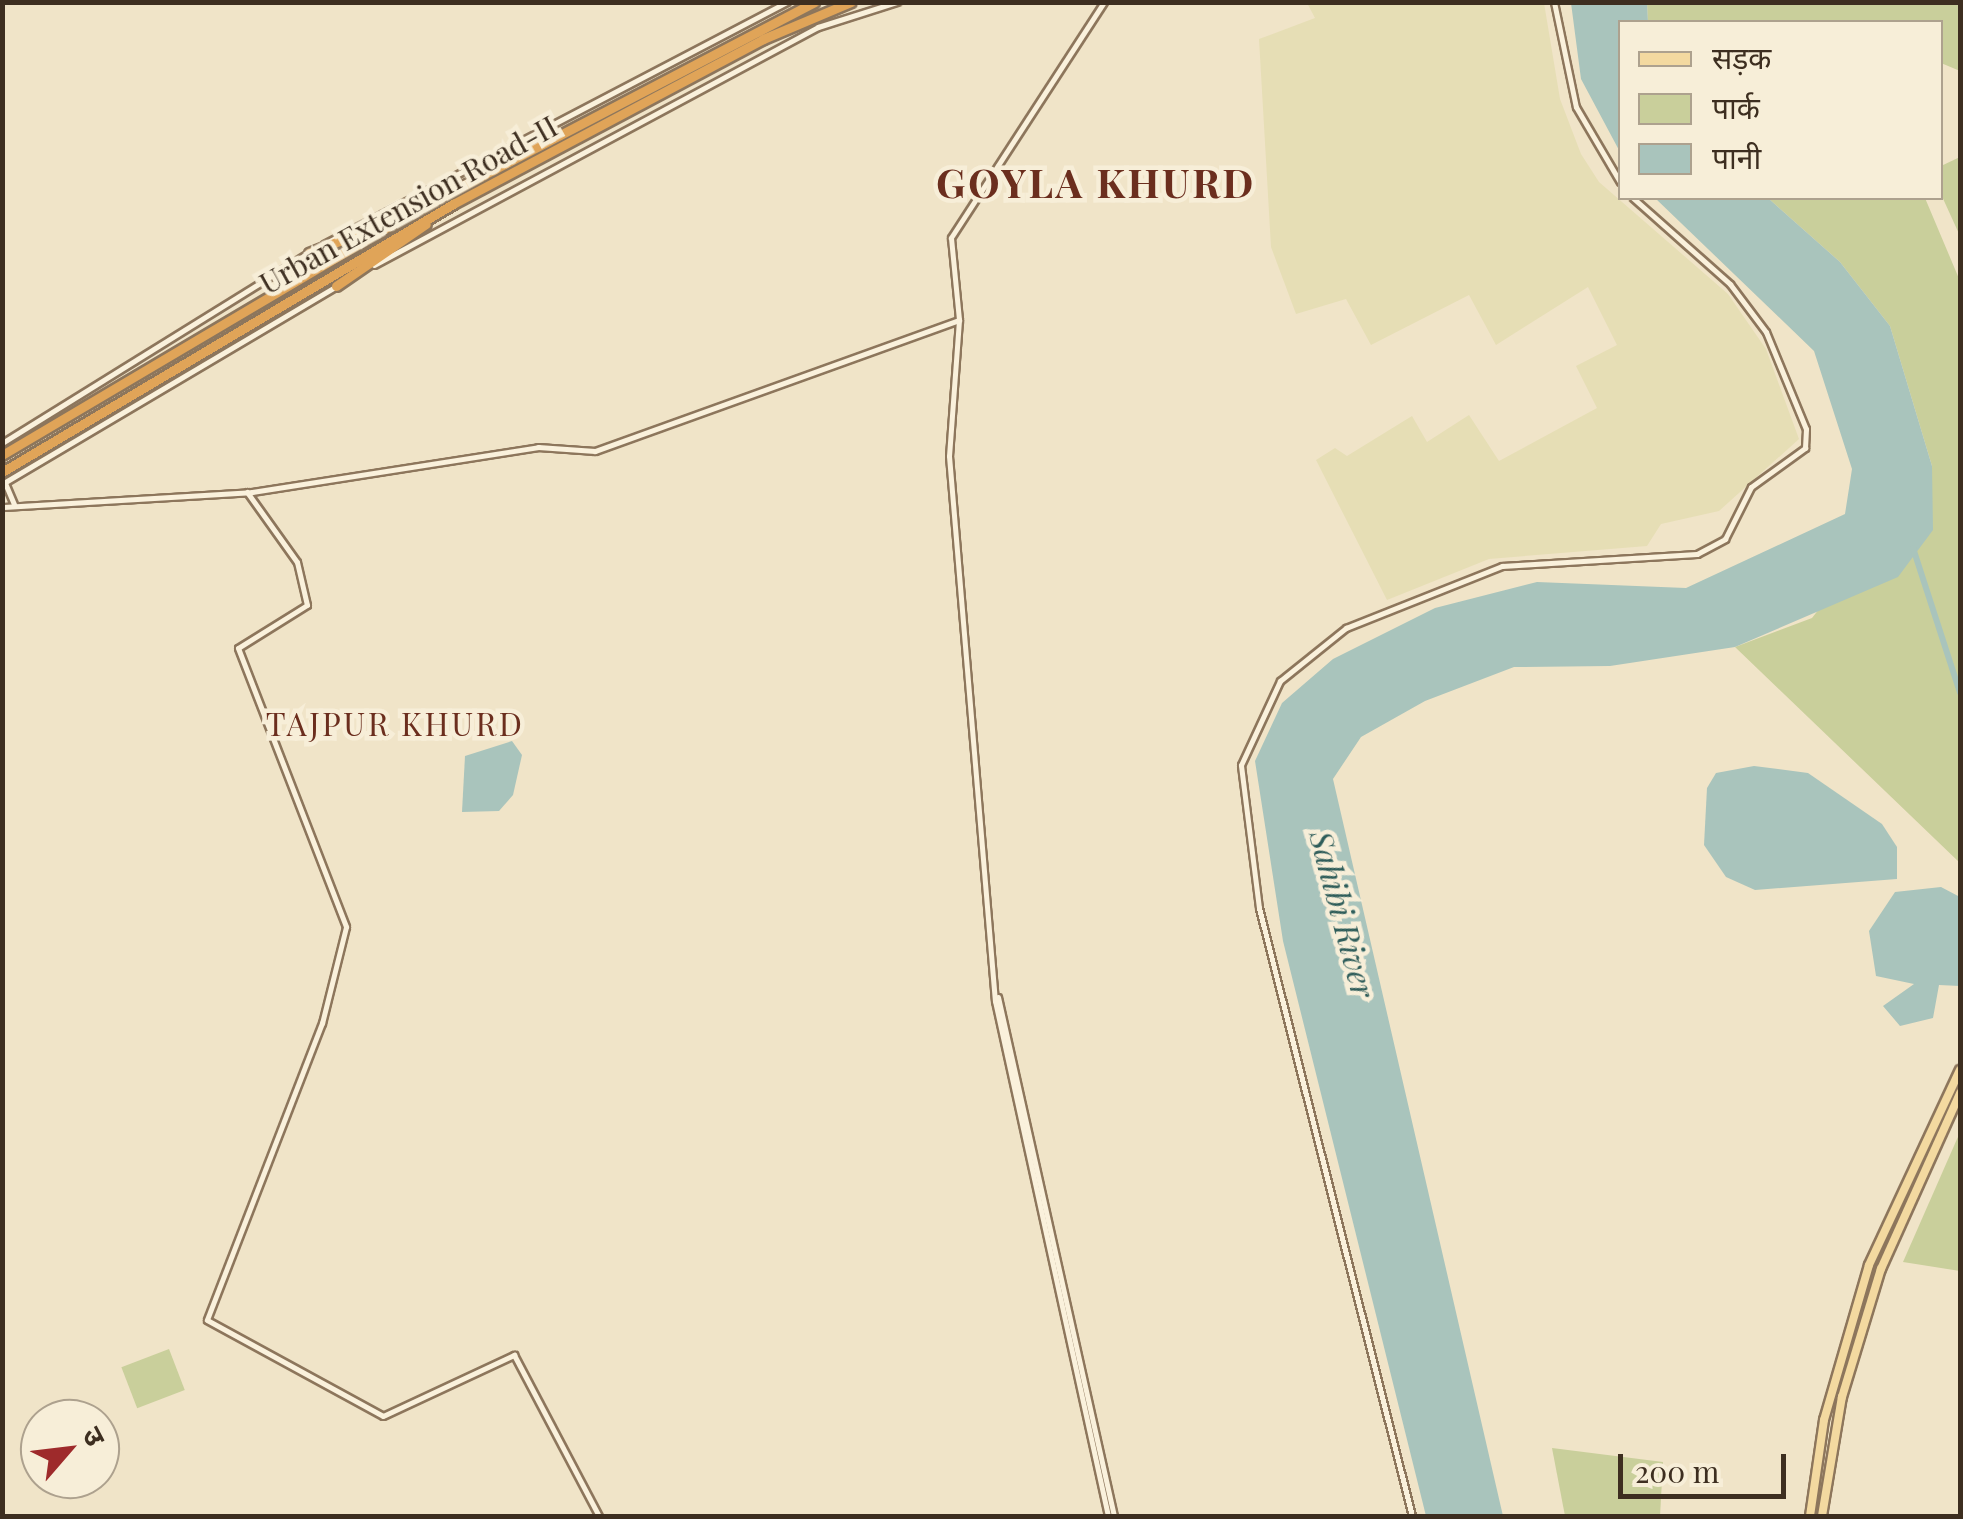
<!DOCTYPE html>
<meta charset="utf-8">
<style>
body{margin:0}
#map{position:relative;width:1963px;height:1519px;overflow:hidden;background:#f0e4c8;font-family:"Playfair Display","Noto Sans Devanagari",serif}
div>[style]{position:absolute}
[style*='--x']{left:calc(var(--x)*1px);top:calc(var(--y)*1px);width:calc(var(--w)*1px);rotate:calc(var(--a)*1deg)}
.farmland>*{inset:0;background:#e6deb5}
.green>*{inset:0;background:#c9cf9b;transform-origin:0 0}
.water>*{inset:0;background:#a9c4bc}
.canal>*{height:6px;margin:-3px;padding:0 3px;transform-origin:3px;border-radius:3px;background:#a9c4bc}
.roads{filter:drop-shadow(2px 0 #8d765c) drop-shadow(-2px 0 #8d765c) drop-shadow(0 2px #8d765c) drop-shadow(0 -2px #8d765c)}
.minor>*{height:5px;margin:-2.5px;padding:0 2.5px;transform-origin:2.5px;border-radius:2.5px;background:#faf1dc}
.major>*{height:8px;margin:-4px;padding:0 4px;transform-origin:4px;border-radius:4px;background:#f3d9a0}
.highway>*{height:9px;margin:-4.5px;padding:0 4.5px;transform-origin:4.5px;border-radius:4.5px;background:#e0a458}
span{translate:-50% -50%;white-space:nowrap;text-align:center;line-height:1.15;-webkit-text-stroke:9px #f7eed8;paint-order:stroke}
.street-label{font-size:30px;color:#3d2e20}
.neighbourhood-label{font-size:32px;color:#6b2e1e;letter-spacing:2.5px}
.water-label{font-size:32px;color:#2f5d5a;font-style:italic}
.district-label{font-size:40px;color:#6b2e1e;font-weight:700;letter-spacing:2.5px}
.frame{position:absolute;inset:0;border:5px solid #3d2e20;pointer-events:none}
.legend{position:absolute;left:1618px;top:20px;width:325px;height:180px;box-sizing:border-box;background:#f7eed8;border:2px solid #ada18e;margin:0;padding:12px 18px;list-style:none;font-size:30px;color:#3d2e20}
.legend li{display:flex;align-items:center;gap:20px;height:50px}
.legend b{width:50px;border:2px solid #ada18e}
.north{position:absolute;left:20px;top:1399px;width:100px;height:100px;box-sizing:border-box;background:#f7eed8;border:2px solid #ada18e;border-radius:50%;rotate:62deg;font-size:28px;font-weight:700;line-height:40px;text-align:center;color:#3d2e20}
.north::after{content:'';display:block;margin:auto;width:35px;height:45px;background:#9e2a2b;clip-path:polygon(50% 0,100% 100%,50% 72%,0 100%)}
.scale{position:absolute;left:1618px;top:1454px;width:168px;height:45px;box-sizing:border-box;border:5px solid #3d2e20;border-top:0;padding-left:12px;font-size:30px;line-height:35px;white-space:nowrap;color:#3d2e20;-webkit-text-stroke:8px #f7eed8;paint-order:stroke}
</style>
<div id="map">
<div class="farmland">
<div style="clip-path:polygon(1307px 3px,1544px 3px,1560px 99px,1581px 154px,1599px 182px,1728px 294px,1766px 349px,1799px 439px,1719px 511px,1661px 524px,1647px 546px,1489px 559px,1387px 600px,1316px 460px,1335px 448px,1347px 456px,1412px 416px,1427px 442px,1469px 415px,1499px 461px,1597px 408px,1576px 366px,1617px 345px,1588px 287px,1496px 345px,1469px 295px,1371px 345px,1346px 299px,1296px 314px,1271px 247px,1259px 39px,1315px 18px)"></div>
</div>
<div class="green">
<div style="clip-path:polygon(1647px 3px,1960px 3px,1960px 71px,1941px 63px,1940px 22px,1648px 22px)"></div>
<div style="clip-path:polygon(1960px 157px,1960px 236px,1940px 192px,1941px 166px)"></div>
<div style="clip-path:polygon(1768px 198px,1925px 198px,1960px 281px,1960px 863px,1735px 647px,1812px 618px,1932px 466px,1890px 326px,1840px 262px)"></div>
<div style="clip-path:polygon(1960px 1133px,1960px 1271px,1903px 1262px,1957px 1139px)"></div>
<div style="left:169px;top:1349px;width:44px;height:51px;rotate:69deg"></div>
<div style="clip-path:polygon(1552px 1448px,1663px 1462px,1660px 1516px,1565px 1516px)"></div>
</div>
<div class="water">
<div style="clip-path:polygon(1571px 3px,1647px 3px,1648px 22px,1620px 22px,1620px 152px,1581px 79px)"></div>
<div style="clip-path:polygon(1655px 198px,1768px 198px,1840px 262px,1890px 326px,1932px 466px,1933px 530px,1898px 577px,1735px 647px,1610px 666px,1514px 667px,1425px 701px,1361px 737px,1333px 779px,1503px 1516px,1426px 1516px,1283px 941px,1255px 761px,1282px 703px,1333px 659px,1435px 608px,1537px 582px,1686px 588px,1845px 514px,1852px 469px,1814px 351px)"></div>
<div style="clip-path:polygon(512px 741px,522px 755px,513px 795px,499px 811px,462px 812px,465px 756px)"></div>
<div style="clip-path:polygon(1754px 766px,1808px 773px,1882px 824px,1897px 847px,1897px 879px,1755px 890px,1726px 877px,1704px 845px,1707px 788px,1716px 773px)"></div>
<div style="clip-path:polygon(1941px 887px,1960px 897px,1960px 986px,1939px 985px,1933px 1018px,1900px 1026px,1883px 1006px,1914px 984px,1876px 976px,1869px 931px,1895px 892px)"></div>
</div>
<div class="canal">
<div style="--x:1913;--y:548;--w:152;--a:72"></div>
</div>
<div class="roads">
<div class="minor">
<div style="--x:1104;--y:2;--w:281;--a:123"></div>
<div style="--x:951;--y:238;--w:82;--a:84.4"></div>
<div style="--x:959;--y:320;--w:136;--a:94.2"></div>
<div style="--x:949;--y:456;--w:547;--a:85.18"></div>
<div style="--x:995;--y:1001;--w:527;--a:77.62"></div>
<div style="--x:1554;--y:2;--w:107;--a:78.2"></div>
<div style="--x:1576;--y:107;--w:87;--a:59.6"></div>
<div style="--x:324;--y:244;--w:522;--a:-27.6"></div>
<div style="--x:374;--y:265;--w:504;--a:-28.19"></div>
<div style="--x:818;--y:27;--w:83;--a:-17.6"></div>
<div style="--x:2;--y:443;--w:362;--a:-31.8"></div>
<div style="--x:5;--y:483;--w:25;--a:67"></div>
<div style="--x:2;--y:484;--w:391;--a:-30.6"></div>
<div style="--x:247;--y:492;--w:86;--a:54.5"></div>
<div style="--x:297;--y:562;--w:44;--a:76.9"></div>
<div style="--x:307;--y:605;--w:81;--a:148.1"></div>
<div style="--x:238;--y:648;--w:299;--a:68.8"></div>
<div style="--x:346;--y:927;--w:99;--a:104"></div>
<div style="--x:322;--y:1023;--w:318;--a:111.2"></div>
<div style="--x:207;--y:1320;--w:200;--a:28.6"></div>
<div style="--x:383;--y:1416;--w:145;--a:-25"></div>
<div style="--x:514;--y:1355;--w:182;--a:62.2"></div>
<div style="--x:2;--y:507;--w:250;--a:-3.4"></div>
<div style="--x:252;--y:492;--w:290;--a:-8.9"></div>
<div style="--x:538;--y:447;--w:57;--a:4"></div>
<div style="--x:595;--y:451;--w:387;--a:-19.8"></div>
<div style="--x:998;--y:997;--w:532;--a:77.4"></div>
<div style="--x:1412;--y:1516;--w:627;--a:-104.12"></div>
<div style="--x:1259;--y:908;--w:144;--a:-97.2"></div>
<div style="--x:1241;--y:765;--w:93;--a:-65.1"></div>
<div style="--x:1280;--y:681;--w:85;--a:-38.8"></div>
<div style="--x:1346;--y:628;--w:168;--a:-21.7"></div>
<div style="--x:1502;--y:566;--w:195;--a:-3.5"></div>
<div style="--x:1697;--y:554;--w:32;--a:-28"></div>
<div style="--x:1725;--y:539;--w:58;--a:-63.4"></div>
<div style="--x:1751;--y:487;--w:67;--a:-35.8"></div>
<div style="--x:1805;--y:448;--w:19;--a:-87"></div>
<div style="--x:1806;--y:429;--w:105;--a:-112.4"></div>
<div style="--x:1766;--y:332;--w:60;--a:-126.9"></div>
<div style="--x:1730;--y:284;--w:130;--a:-138.4"></div>
</div>
<div class="major">
<div style="--x:1810;--y:1516;--w:97;--a:-81.7"></div>
<div style="--x:1824;--y:1420;--w:161;--a:-73.8"></div>
<div style="--x:1869;--y:1265;--w:215;--a:-65"></div>
<div style="--x:1822;--y:1516;--w:121;--a:-80.5"></div>
<div style="--x:1842;--y:1397;--w:134;--a:-73.1"></div>
<div style="--x:1881;--y:1269;--w:193;--a:-65.8"></div>
</div>
<div class="highway">
<div style="--x:309;--y:253;--w:105;--a:-21.7"></div>
<div style="--x:336;--y:286;--w:109;--a:-34.6"></div>
<div style="--x:2;--y:455;--w:473;--a:-30.6"></div>
<div style="--x:409;--y:214;--w:457;--a:-27.6"></div>
<div style="--x:2;--y:472;--w:525;--a:-30.72"></div>
<div style="--x:453;--y:204;--w:351;--a:-28"></div>
<div style="--x:763;--y:39;--w:95;--a:-22.8"></div>
</div>
</div>
<div class="street-label">
<span style="left:408px;top:204px;rotate:-29deg">Urban Extension Road-II</span>
</div>
<div class="neighbourhood-label">
<span style="left:395px;top:723px">TAJPUR KHURD</span>
</div>
<div class="water-label">
<span style="left:1343px;top:914px;rotate:75deg">Sahibi River</span>
</div>
<div class="district-label">
<span style="left:1096px;top:182px">GOYLA KHURD</span>
</div>
<div class="frame"></div>
<ul class="legend">
<li><b style="height:12px;background:#f3d9a0"></b>सड़क</li>
<li><b style="height:28px;background:#c9cf9b"></b>पार्क</li>
<li><b style="height:28px;background:#a9c4bc"></b>पानी</li>
</ul>
<div class="north">उ</div>
<div class="scale">200 m</div>
</div>
